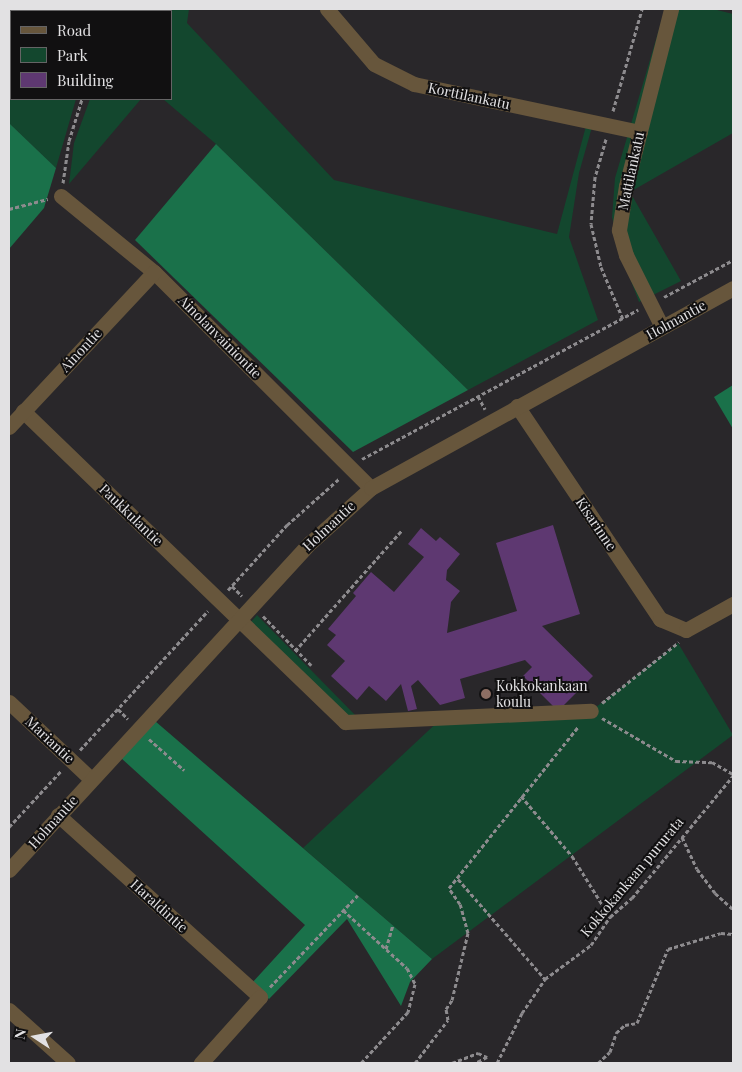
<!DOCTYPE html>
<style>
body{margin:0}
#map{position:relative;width:742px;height:1072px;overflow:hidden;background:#29272a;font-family:"Playfair Display",serif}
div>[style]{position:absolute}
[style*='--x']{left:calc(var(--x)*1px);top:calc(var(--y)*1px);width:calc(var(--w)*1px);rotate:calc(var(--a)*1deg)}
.green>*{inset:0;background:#13472e}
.forest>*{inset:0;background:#1a714a}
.building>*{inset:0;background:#5e3871}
.path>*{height:3px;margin-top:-1.5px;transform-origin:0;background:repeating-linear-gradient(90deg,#8d8b8e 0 4px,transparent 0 6.5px)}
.minor>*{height:15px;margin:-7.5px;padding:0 7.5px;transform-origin:7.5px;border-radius:7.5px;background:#67563c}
.dots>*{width:14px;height:14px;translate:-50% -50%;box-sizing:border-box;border:2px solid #111011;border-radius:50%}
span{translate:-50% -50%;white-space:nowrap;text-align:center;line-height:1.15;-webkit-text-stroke:4px #111011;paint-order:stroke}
.street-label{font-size:14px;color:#e2e1e3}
.poi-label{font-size:14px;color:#e2e1e3}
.left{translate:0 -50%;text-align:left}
.frame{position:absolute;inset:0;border:10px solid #e2e1e3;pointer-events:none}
.legend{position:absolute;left:10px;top:10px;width:162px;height:90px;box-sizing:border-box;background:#111011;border:1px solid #656465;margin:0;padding:6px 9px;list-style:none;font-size:15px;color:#e2e1e3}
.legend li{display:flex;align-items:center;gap:10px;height:25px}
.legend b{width:25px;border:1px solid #656465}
.north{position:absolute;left:10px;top:1012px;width:50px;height:50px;-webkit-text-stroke:4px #111011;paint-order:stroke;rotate:281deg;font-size:14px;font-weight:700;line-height:20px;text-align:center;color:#e2e1e3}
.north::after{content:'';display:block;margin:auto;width:18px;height:22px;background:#e2e1e3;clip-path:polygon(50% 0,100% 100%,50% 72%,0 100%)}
</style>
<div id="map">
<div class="green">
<div style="clip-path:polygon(9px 9px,105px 9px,11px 11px,11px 99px,76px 99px,56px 168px,9px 123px)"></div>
<div style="clip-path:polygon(118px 9px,189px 9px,187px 23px,334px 180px,557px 234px,586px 126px,592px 127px,579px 173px,569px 237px,598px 320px,468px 390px,216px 144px,163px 99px,171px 99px,171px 11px,117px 11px)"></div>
<div style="clip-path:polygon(665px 9px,713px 9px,733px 14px,733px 133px,630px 192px,681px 281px,639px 302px,622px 257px,612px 217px,615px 178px)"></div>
<div style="clip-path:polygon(90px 99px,141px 99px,69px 184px,74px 143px)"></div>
<div style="clip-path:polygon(257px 615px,358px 718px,346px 719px,249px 624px)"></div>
<div style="clip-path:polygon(678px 643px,733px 735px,432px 959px,303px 848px,444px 716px,591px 711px)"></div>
</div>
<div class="forest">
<div style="clip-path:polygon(9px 123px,56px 168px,44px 208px,9px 249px)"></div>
<div style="clip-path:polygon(216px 144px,468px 390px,353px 452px,135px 240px)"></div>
<div style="clip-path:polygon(733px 385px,733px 429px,714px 397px)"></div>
<div style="clip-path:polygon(155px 721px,432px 959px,410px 982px,401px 1006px,347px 919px,269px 999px,252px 983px,305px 925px,121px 758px)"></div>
</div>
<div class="building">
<div style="clip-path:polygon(553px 525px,580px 614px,542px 626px,593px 676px,558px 711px,523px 676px,532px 667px,525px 660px,460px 679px,465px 698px,440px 705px,418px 680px,411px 686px,417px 709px,408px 711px,401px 684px,386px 701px,369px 686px,357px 700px,331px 676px,345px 661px,327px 645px,336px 635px,328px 629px,356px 596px,353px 593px,371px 572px,394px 592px,424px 557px,408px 544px,421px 528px,436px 541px,440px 537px,460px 554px,447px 570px,446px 580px,460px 591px,451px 602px,447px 633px,517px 611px,496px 543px)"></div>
</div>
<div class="path">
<div style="--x:111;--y:11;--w:2;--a:-63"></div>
<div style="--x:613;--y:111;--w:106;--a:-74.1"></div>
<div style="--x:606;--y:139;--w:40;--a:106"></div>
<div style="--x:595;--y:177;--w:47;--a:94.9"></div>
<div style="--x:591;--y:224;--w:44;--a:76.9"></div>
<div style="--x:601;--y:267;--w:56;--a:67.1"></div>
<div style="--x:63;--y:183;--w:42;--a:-81.9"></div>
<div style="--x:69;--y:141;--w:44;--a:-72.8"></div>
<div style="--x:9;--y:209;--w:40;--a:-14.4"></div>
<div style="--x:664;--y:297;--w:78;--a:-28.2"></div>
<div style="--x:478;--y:396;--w:15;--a:62"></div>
<div style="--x:362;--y:459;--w:314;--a:-28.4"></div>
<div style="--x:232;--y:586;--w:14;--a:45"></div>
<div style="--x:228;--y:590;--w:88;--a:-47.8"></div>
<div style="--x:287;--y:525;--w:71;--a:-41.6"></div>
<div style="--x:263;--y:616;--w:69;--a:45.6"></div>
<div style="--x:295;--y:651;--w:162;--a:-48.5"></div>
<div style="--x:602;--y:703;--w:98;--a:-38.4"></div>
<div style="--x:118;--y:709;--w:14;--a:45"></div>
<div style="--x:602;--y:718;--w:86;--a:30.2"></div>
<div style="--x:676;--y:761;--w:36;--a:2"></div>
<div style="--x:712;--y:762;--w:24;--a:30"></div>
<div style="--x:149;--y:739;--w:47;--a:41.5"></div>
<div style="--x:80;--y:750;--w:189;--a:-47.4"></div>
<div style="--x:521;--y:796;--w:79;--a:49.6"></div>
<div style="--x:572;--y:856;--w:72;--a:58.1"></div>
<div style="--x:9;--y:827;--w:76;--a:-47.1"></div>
<div style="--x:682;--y:837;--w:35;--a:65"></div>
<div style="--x:697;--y:869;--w:30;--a:53"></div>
<div style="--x:715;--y:893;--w:24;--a:42"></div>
<div style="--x:458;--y:879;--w:133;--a:49"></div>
<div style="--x:343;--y:910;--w:86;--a:42.2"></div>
<div style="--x:407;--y:968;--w:18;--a:63"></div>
<div style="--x:415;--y:984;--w:29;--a:104"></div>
<div style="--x:408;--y:1012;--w:69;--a:132.7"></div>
<div style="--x:386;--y:949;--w:25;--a:-74"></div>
<div style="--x:270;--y:987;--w:127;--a:-46.3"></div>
<div style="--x:415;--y:1063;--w:54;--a:-52.5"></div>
<div style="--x:448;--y:1020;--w:11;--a:-100"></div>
<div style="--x:446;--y:1009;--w:11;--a:-56"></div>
<div style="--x:452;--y:1000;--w:69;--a:-76.6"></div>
<div style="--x:468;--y:933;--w:30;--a:-105"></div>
<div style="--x:460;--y:904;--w:19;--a:-125"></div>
<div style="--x:449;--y:888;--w:206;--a:-51.3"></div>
<div style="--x:452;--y:1063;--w:28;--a:-21"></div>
<div style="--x:478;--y:1053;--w:10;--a:24"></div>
<div style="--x:487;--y:1057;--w:13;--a:153"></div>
<div style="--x:497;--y:1063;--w:56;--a:-63.4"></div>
<div style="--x:522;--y:1013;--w:41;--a:-55.9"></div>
<div style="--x:545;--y:979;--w:57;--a:-36.5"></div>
<div style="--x:591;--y:945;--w:34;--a:-56"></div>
<div style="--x:610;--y:917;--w:29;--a:-41"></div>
<div style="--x:632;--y:898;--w:158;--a:-50.4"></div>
<div style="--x:598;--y:1063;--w:16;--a:-43"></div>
<div style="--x:610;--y:1052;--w:20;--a:-72"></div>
<div style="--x:616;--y:1033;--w:12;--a:-42"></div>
<div style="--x:625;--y:1025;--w:12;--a:-9"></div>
<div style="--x:637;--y:1023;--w:80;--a:-67.3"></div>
<div style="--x:668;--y:949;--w:55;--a:-16.8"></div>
<div style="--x:721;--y:933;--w:12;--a:5"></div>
</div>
<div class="minor">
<div style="--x:327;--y:9;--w:72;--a:49.5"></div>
<div style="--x:374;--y:64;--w:45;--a:26.6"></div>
<div style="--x:414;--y:84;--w:231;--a:12"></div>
<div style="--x:61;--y:196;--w:120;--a:39.3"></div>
<div style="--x:154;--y:272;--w:306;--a:44.9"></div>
<div style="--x:662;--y:327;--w:80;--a:-116.6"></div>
<div style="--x:626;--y:255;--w:26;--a:-106"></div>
<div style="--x:619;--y:230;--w:45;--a:-81"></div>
<div style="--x:626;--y:186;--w:183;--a:-75.7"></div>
<div style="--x:517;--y:406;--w:257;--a:56.1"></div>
<div style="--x:660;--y:619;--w:28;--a:23"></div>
<div style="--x:686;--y:630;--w:54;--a:-29"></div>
<div style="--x:23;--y:411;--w:448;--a:44"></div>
<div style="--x:345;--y:722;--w:246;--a:-2.6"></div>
<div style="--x:9;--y:427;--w:212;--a:-46.9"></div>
<div style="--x:9;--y:702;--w:112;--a:43.2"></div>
<div style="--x:58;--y:815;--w:272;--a:42"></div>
<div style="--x:260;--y:997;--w:89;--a:131.8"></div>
<div style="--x:9;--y:870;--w:446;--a:-47.4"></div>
<div style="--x:311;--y:542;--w:81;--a:-42"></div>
<div style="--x:371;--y:488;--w:414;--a:-28.9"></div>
<div style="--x:9;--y:1010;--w:79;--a:41.9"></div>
</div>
<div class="dots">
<div style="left:486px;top:694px;background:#8d6e63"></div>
</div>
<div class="street-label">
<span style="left:469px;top:96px;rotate:12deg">Korttilankatu</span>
<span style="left:631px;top:171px;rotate:-78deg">Mattilankatu</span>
<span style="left:676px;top:320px;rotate:-29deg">Holmantie</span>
<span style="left:220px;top:337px;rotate:45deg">Ainolanvainiontie</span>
<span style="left:81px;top:350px;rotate:-47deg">Ainontie</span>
<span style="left:131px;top:515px;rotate:44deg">Paukkulantie</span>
<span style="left:596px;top:524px;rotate:56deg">Kisarinne</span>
<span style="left:329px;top:526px;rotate:-43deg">Holmantie</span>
<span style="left:50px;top:740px;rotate:43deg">Mariantie</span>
<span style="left:53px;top:822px;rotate:-48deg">Holmantie</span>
<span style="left:632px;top:877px;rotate:-50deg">Kokkokankaan pururata</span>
<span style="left:159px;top:906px;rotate:42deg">Haraldintie</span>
</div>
<div class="poi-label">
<span class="left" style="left:496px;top:694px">Kokkokankaan<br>koulu</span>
</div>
<div class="frame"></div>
<ul class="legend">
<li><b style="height:6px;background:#67563c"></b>Road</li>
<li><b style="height:14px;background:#13472e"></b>Park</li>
<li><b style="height:14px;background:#5e3871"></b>Building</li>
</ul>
<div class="north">N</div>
</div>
